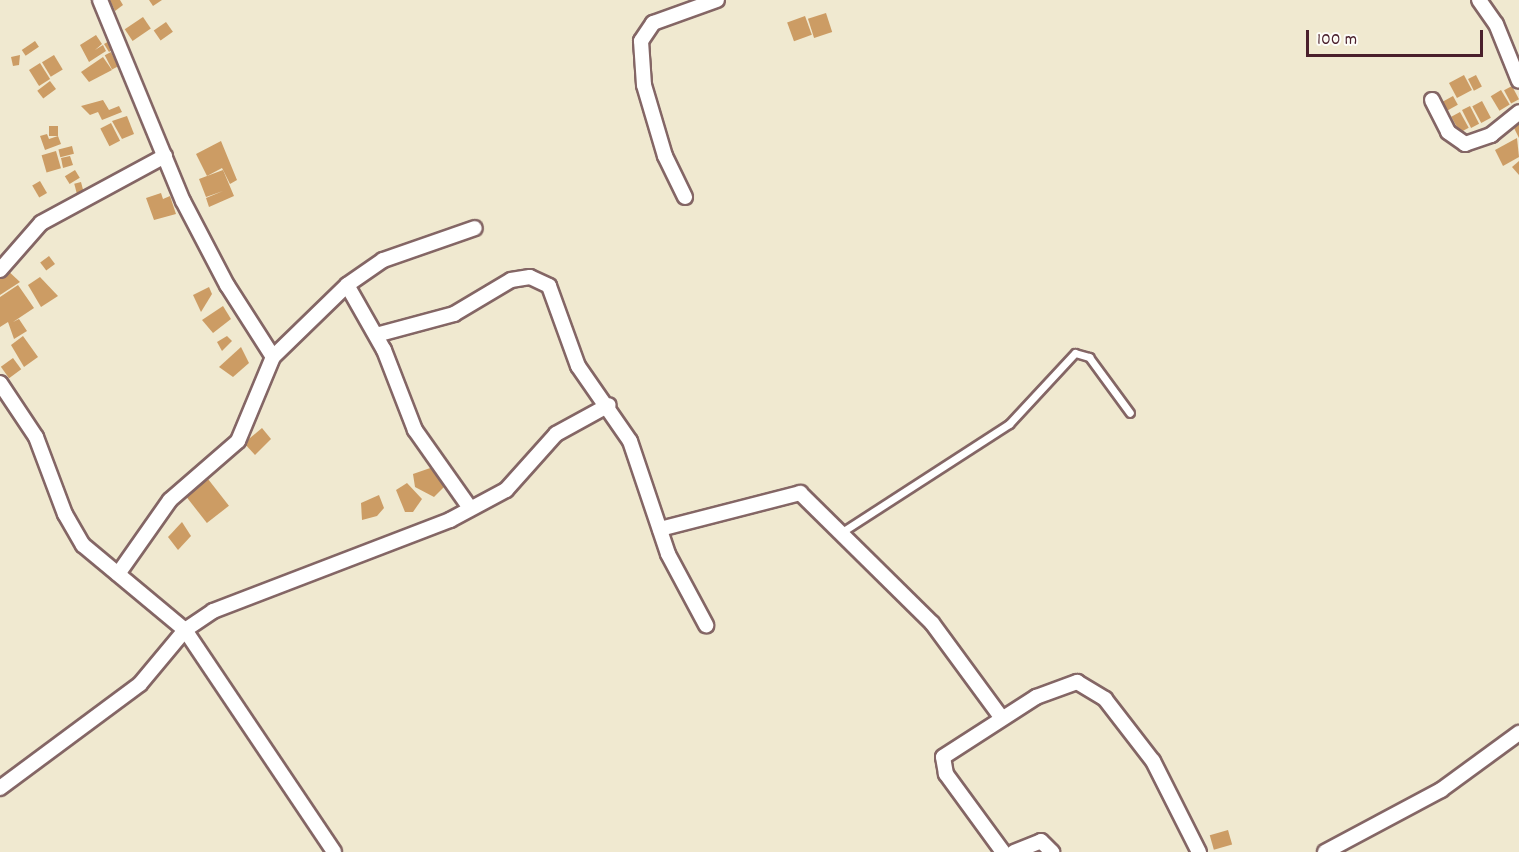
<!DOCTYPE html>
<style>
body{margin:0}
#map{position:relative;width:1519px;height:852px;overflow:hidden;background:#f0e9d0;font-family:Dekko,sans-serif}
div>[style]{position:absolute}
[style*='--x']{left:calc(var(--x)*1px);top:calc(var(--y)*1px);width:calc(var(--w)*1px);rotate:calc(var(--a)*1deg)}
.building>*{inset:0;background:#cc9c64;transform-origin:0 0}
.roads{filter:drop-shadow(2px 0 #846665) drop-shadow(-2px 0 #846665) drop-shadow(0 2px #846665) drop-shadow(0 -2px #846665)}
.lane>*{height:7px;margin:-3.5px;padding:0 3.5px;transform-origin:3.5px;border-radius:3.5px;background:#fff}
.street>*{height:14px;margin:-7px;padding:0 7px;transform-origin:7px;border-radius:7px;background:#fff}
span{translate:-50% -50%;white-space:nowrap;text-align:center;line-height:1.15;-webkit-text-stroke:4.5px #fdfcf7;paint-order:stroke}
.scale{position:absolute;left:1306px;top:30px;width:177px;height:27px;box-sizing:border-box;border:3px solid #4a1f2b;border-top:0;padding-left:8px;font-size:18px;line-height:21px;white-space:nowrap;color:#4a1f2b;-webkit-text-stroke:4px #fdfcf7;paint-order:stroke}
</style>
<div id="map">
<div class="building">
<div style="clip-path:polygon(110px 0,120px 0,123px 5px,115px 11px)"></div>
<div style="clip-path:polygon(149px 0,162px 0,153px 6px)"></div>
<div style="left:826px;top:13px;width:20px;height:19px;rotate:72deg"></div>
<div style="left:805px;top:16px;width:20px;height:19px;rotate:70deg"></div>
<div style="left:143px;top:17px;width:14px;height:22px;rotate:56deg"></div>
<div style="left:166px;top:22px;width:12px;height:15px;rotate:55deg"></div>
<div style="clip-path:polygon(96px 35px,102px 44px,95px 50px,103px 45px,106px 51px,89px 62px,80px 45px)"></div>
<div style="clip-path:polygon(111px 40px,115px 48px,109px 52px,104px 44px)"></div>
<div style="left:35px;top:41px;width:7px;height:16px;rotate:56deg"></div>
<div style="left:111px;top:52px;width:16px;height:7px;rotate:63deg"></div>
<div style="clip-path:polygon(20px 55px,19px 65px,13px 66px,11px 57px)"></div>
<div style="left:54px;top:55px;width:17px;height:14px;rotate:59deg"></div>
<div style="clip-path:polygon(103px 57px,112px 70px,89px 82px,81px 72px)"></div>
<div style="left:40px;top:63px;width:19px;height:13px;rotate:58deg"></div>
<div style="left:1464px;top:75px;width:17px;height:17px;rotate:62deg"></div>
<div style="left:1476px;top:75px;width:13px;height:9px;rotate:63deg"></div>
<div style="left:50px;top:81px;width:10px;height:16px;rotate:53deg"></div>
<div style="left:1512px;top:86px;width:15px;height:9px;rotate:62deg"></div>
<div style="left:1501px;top:90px;width:17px;height:12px;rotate:59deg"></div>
<div style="left:1453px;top:96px;width:10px;height:15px;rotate:61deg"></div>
<div style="clip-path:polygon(103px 100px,109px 110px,119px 106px,122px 112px,102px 120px,98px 112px,90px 115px,81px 106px)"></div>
<div style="left:1482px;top:101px;width:19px;height:11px;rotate:62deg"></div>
<div style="left:1470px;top:106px;width:20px;height:9px;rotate:63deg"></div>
<div style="left:1460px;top:112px;width:18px;height:10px;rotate:61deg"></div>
<div style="clip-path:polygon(127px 116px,134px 134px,122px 139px,112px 121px)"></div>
<div style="clip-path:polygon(1519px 120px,1519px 138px,1512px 124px)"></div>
<div style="left:111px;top:123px;width:20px;height:12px;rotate:63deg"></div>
<div style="left:49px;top:126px;width:9px;height:10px"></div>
<div style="clip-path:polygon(47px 134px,49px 139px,58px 136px,61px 144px,45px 150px,40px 136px)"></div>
<div style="clip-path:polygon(1517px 138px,1519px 157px,1503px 166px,1495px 150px)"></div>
<div style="clip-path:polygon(221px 141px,237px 180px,230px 184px,222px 168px,207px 176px,196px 154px)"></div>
<div style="left:72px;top:146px;width:8px;height:14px;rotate:76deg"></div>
<div style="left:56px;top:151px;width:18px;height:15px;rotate:74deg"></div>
<div style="clip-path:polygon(70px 156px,73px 165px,63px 168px,61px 158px)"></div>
<div style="clip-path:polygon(1519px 161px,1519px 175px,1512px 167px)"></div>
<div style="left:75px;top:170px;width:9px;height:12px;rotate:58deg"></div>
<div style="clip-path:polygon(223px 170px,234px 196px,209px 207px,206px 198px,223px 191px,206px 197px,199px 179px)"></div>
<div style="left:40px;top:181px;width:14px;height:9px;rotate:60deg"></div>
<div style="left:81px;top:182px;width:11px;height:7px;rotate:75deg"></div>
<div style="clip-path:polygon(161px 193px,163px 199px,170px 196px,176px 214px,154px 220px,146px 198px)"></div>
<div style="left:49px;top:256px;width:10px;height:11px;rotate:53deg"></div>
<div style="clip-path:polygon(5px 268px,20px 282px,0 295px,0 271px)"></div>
<div style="clip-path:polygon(40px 277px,58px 296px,41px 307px,28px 285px)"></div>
<div style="clip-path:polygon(18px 285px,34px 308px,13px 322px,19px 319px,27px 331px,14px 339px,8px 322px,0 327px,0 297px)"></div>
<div style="clip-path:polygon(209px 287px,212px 294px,201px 312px,193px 295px)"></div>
<div style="clip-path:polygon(223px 306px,231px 319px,213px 333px,202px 320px)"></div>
<div style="clip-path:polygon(23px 336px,38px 357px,24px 367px,11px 345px)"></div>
<div style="clip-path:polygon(227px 336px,232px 341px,222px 351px,217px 342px)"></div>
<div style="clip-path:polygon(241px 347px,249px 363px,233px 377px,219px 367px)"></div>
<div style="left:13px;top:358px;width:14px;height:15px;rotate:54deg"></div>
<div style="clip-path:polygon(262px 428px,271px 439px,255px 455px,244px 443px)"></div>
<div style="clip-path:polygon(436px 466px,444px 487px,434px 497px,415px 487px,413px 474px)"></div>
<div style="left:208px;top:479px;width:34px;height:28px;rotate:52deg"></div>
<div style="clip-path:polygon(407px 483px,422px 499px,413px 512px,405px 512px,396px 490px)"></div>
<div style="clip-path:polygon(379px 495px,384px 508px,377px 516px,362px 520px,361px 503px)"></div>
<div style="clip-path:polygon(182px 522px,191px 536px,178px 550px,168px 537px)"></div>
<div style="left:1228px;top:830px;width:15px;height:19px;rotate:74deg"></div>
</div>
<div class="roads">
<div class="lane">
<div style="--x:842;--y:532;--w:199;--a:-32.9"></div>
<div style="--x:1009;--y:424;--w:97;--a:-47.1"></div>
<div style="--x:1075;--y:353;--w:15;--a:16"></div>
<div style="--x:1089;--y:357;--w:69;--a:53.8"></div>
</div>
<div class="street">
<div style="--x:100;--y:0;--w:217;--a:67.6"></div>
<div style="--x:183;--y:201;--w:95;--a:62.4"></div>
<div style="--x:227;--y:285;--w:85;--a:57.4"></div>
<div style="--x:1479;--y:0;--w:29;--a:55"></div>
<div style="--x:1496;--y:24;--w:61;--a:68"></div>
<div style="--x:1432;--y:100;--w:36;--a:63"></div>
<div style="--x:1448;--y:132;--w:21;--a:35"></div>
<div style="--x:1465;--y:144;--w:28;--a:-19"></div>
<div style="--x:1491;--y:135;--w:36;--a:-39"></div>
<div style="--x:685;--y:197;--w:46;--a:-116"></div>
<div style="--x:665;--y:156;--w:74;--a:-106.5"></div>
<div style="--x:644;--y:85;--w:44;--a:-93.9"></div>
<div style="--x:641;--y:41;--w:22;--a:-56"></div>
<div style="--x:653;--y:23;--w:68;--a:-19.8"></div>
<div style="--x:0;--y:270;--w:62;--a:-48.9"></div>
<div style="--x:41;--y:223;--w:141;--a:-28.4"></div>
<div style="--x:347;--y:285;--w:75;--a:60.4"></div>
<div style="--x:384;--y:350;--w:86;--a:68.8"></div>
<div style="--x:415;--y:430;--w:95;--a:54.8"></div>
<div style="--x:376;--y:335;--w:81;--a:-15.1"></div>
<div style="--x:454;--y:314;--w:66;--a:-30.8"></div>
<div style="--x:511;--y:280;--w:19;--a:-9"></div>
<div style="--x:530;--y:277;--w:21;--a:25"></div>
<div style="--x:549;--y:286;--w:85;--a:70.1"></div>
<div style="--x:578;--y:366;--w:91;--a:55.3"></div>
<div style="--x:630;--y:441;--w:119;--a:71.4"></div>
<div style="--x:668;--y:554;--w:81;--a:61.8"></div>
<div style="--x:0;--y:383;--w:65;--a:56.3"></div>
<div style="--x:36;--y:437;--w:82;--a:69.4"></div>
<div style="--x:65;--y:514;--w:36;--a:60"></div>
<div style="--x:83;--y:545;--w:133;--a:39.8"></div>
<div style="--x:185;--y:630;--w:267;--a:56.1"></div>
<div style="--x:660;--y:529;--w:145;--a:-14.4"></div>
<div style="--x:800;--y:493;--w:185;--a:44.6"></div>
<div style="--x:932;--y:623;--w:117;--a:53.7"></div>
<div style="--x:118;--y:574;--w:90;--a:-54.9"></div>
<div style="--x:170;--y:500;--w:90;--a:-40.9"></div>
<div style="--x:238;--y:441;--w:91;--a:-67.4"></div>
<div style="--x:273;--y:357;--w:103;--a:-44.2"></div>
<div style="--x:347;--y:285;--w:44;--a:-34.8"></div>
<div style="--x:383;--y:260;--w:97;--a:-19.2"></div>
<div style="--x:0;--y:788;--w:174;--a:-36.6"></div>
<div style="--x:140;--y:684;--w:70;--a:-50.2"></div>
<div style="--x:185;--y:630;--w:34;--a:-34"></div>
<div style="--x:213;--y:611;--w:254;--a:-21"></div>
<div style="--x:450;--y:520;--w:64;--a:-28.2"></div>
<div style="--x:506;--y:490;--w:75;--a:-48.2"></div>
<div style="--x:556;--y:434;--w:60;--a:-28.7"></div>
<div style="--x:1003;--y:852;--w:97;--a:-126.2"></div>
<div style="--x:946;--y:774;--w:17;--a:-100"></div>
<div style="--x:943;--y:757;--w:111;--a:-32.8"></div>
<div style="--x:1036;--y:697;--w:44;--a:-20.1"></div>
<div style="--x:1077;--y:682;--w:33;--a:31"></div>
<div style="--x:1105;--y:699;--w:78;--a:52.3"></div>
<div style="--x:1153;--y:761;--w:102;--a:63.2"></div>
<div style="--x:1014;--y:852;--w:29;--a:-22"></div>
<div style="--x:1041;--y:841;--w:16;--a:45"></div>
<div style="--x:1325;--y:852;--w:132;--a:-28.1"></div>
<div style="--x:1441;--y:790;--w:97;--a:-36.2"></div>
</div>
</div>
<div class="scale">100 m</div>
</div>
